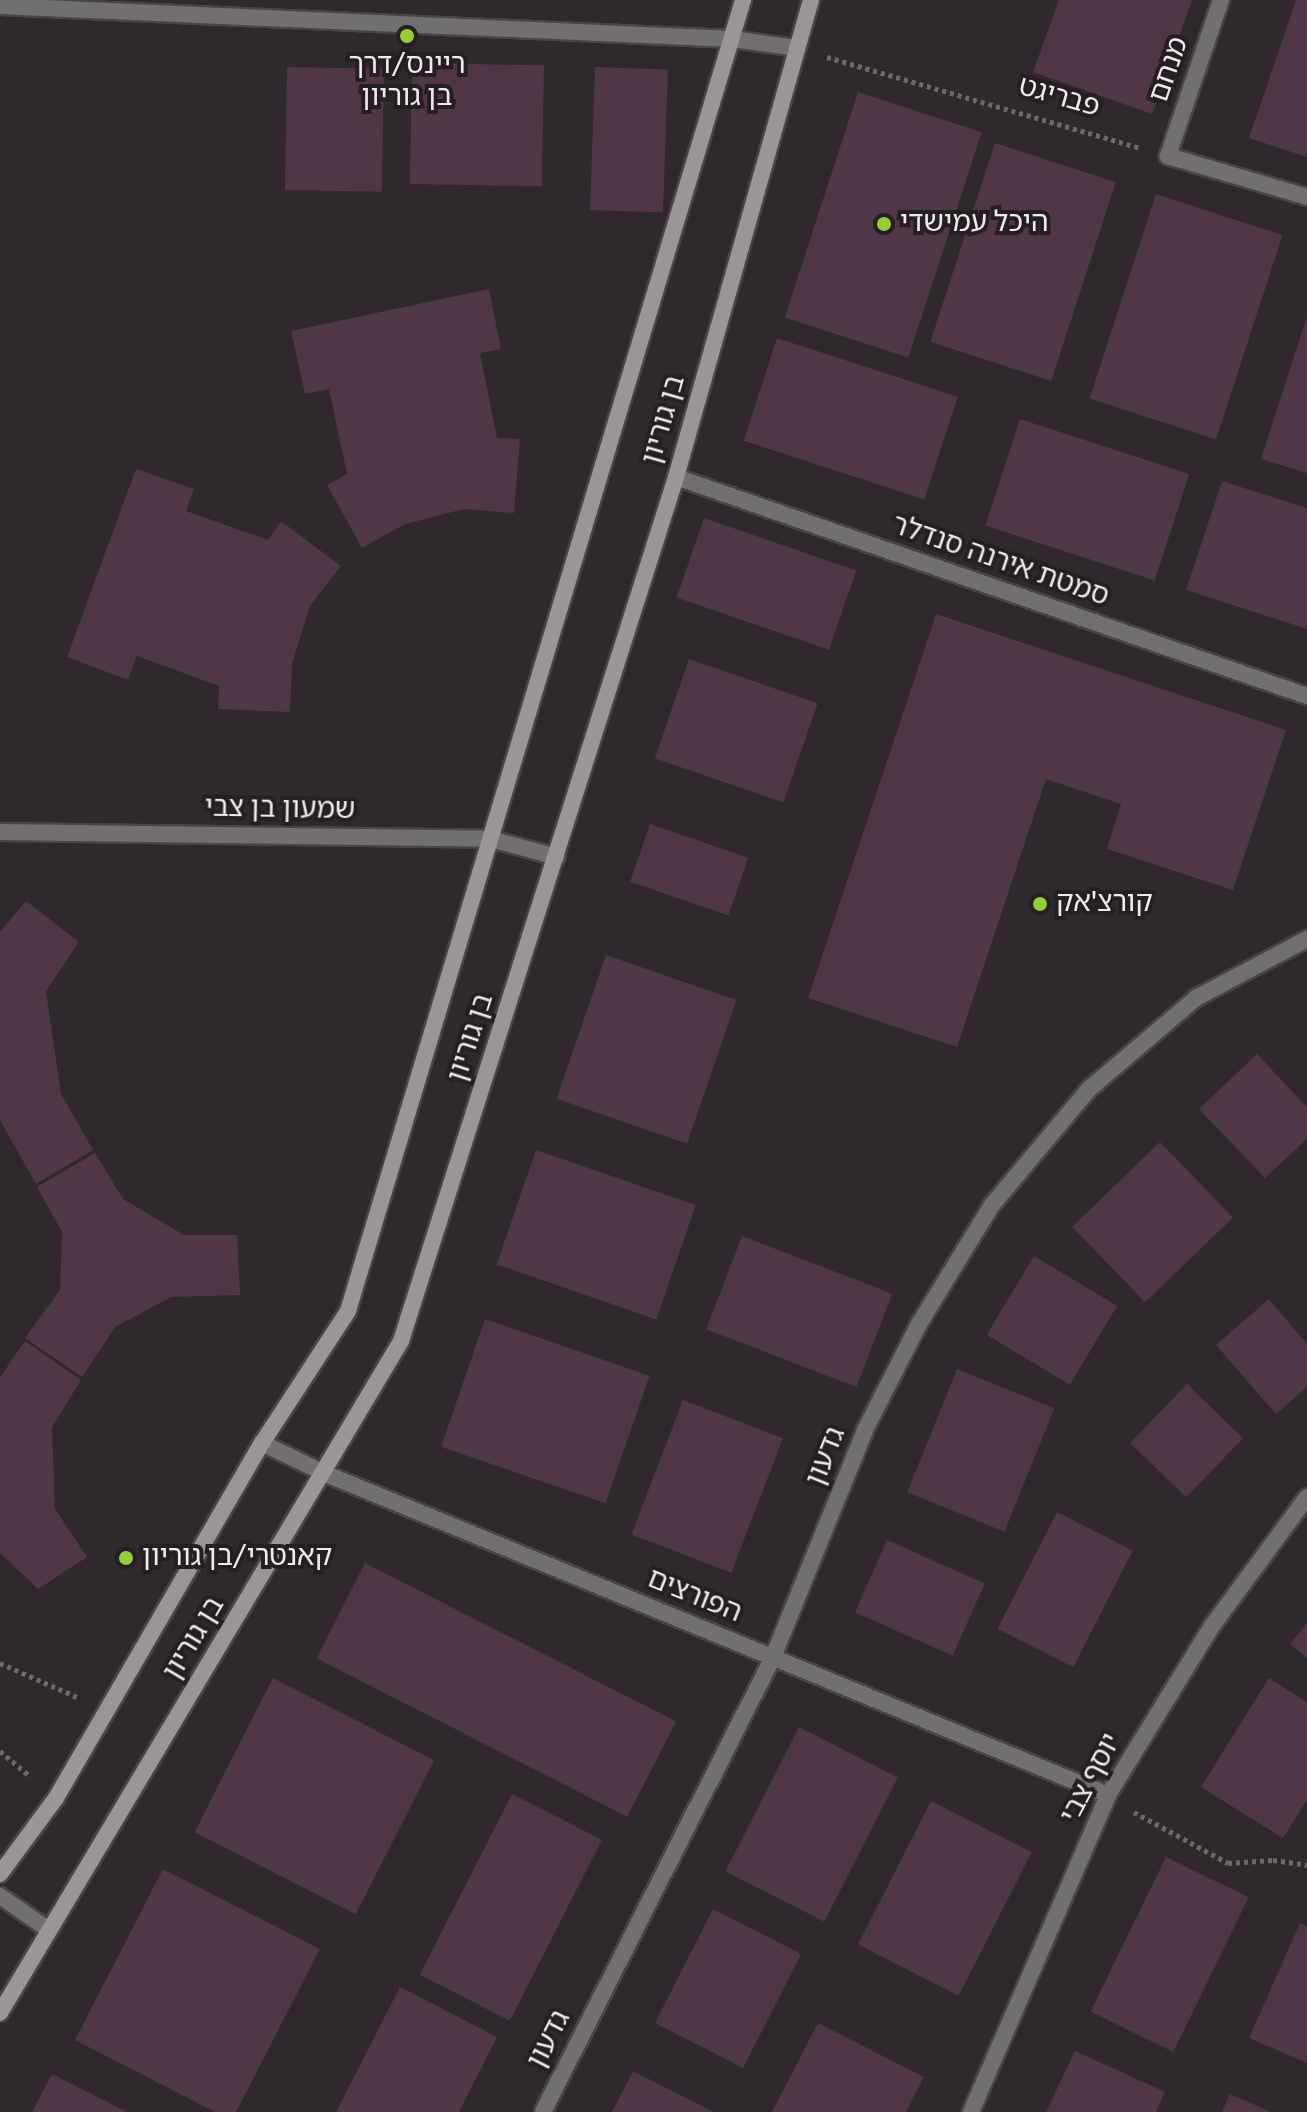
<!DOCTYPE html>
<meta charset="utf-8">
<style>
body{margin:0}
#map{position:relative;width:1307px;height:2112px;overflow:hidden;background:#2f282d;font-family:Overpass,"Noto Sans Hebrew",sans-serif}
div>[style]{position:absolute}
[style*='--x']{left:calc(var(--x)*1px);top:calc(var(--y)*1px);width:calc(var(--w)*1px);rotate:calc(var(--a)*1deg)}
.building>*{inset:0;background:#4f3748;transform-origin:0 0}
.path>*{height:5px;margin-top:-2.5px;transform-origin:0;background:repeating-linear-gradient(90deg,#6e676c 0 4px,transparent 0 8px)}
.roads{filter:drop-shadow(2px 0 #4a4348) drop-shadow(-2px 0 #4a4348) drop-shadow(0 2px #4a4348) drop-shadow(0 -2px #4a4348)}
.service>*{height:16px;margin:-8px;padding:0 8px;transform-origin:8px;border-radius:8px;background:#726f71}
.minor>*{height:16px;margin:-8px;padding:0 8px;transform-origin:8px;border-radius:8px;background:#726f71}
.secondary>*{height:16px;margin:-8px;padding:0 8px;transform-origin:8px;border-radius:8px;background:#9b9599}
.dots>*{width:22px;height:22px;translate:-50% -50%;box-sizing:border-box;border:4px solid #251f23;border-radius:50%}
span{translate:-50% -50%;white-space:nowrap;text-align:center;line-height:1.15;-webkit-text-stroke:8px #251f23;paint-order:stroke}
.poi-label{font-size:28px;color:#efeaed}
.left{translate:0 -50%;text-align:left}
.street-label{font-size:28px;color:#efeaed}
</style>
<div id="map">
<div class="building">
<div style="clip-path:polygon(1059px 0,1192px 0,1152px 114px,1033px 72px)"></div>
<div style="clip-path:polygon(1296px 0,1307px 0,1307px 157px,1249px 138px)"></div>
<div style="left:412px;top:63px;width:132px;height:121px;rotate:1deg"></div>
<div style="left:287px;top:67px;width:97px;height:123px;rotate:1deg"></div>
<div style="left:595px;top:67px;width:73px;height:143px;rotate:2deg"></div>
<div style="left:858px;top:92px;width:130px;height:237px;rotate:18deg"></div>
<div style="left:995px;top:143px;width:127px;height:209px;rotate:18deg"></div>
<div style="left:1156px;top:194px;width:133px;height:215px;rotate:18deg"></div>
<div style="clip-path:polygon(489px 289px,501px 349px,480px 353px,497px 438px,520px 439px,514px 513px,464px 509px,405px 524px,362px 548px,327px 485px,347px 474px,329px 389px,305px 394px,291px 331px)"></div>
<div style="clip-path:polygon(1306px 319px,1307px 319px,1307px 473px,1261px 459px)"></div>
<div style="left:777px;top:338px;width:190px;height:108px;rotate:18deg"></div>
<div style="left:1020px;top:419px;width:178px;height:112px;rotate:18deg"></div>
<div style="clip-path:polygon(136px 469px,194px 489px,186px 511px,268px 540px,281px 521px,341px 566px,310px 606px,292px 664px,290px 712px,218px 709px,219px 686px,137px 656px,128px 680px,67px 657px)"></div>
<div style="clip-path:polygon(1222px 481px,1307px 508px,1307px 629px,1186px 590px)"></div>
<div style="left:704px;top:518px;width:161px;height:84px;rotate:19deg"></div>
<div style="clip-path:polygon(936px 614px,1286px 730px,1233px 890px,1107px 849px,1121px 804px,1046px 779px,957px 1047px,808px 998px)"></div>
<div style="left:689px;top:659px;width:136px;height:105px;rotate:19deg"></div>
<div style="left:650px;top:824px;width:104px;height:61px;rotate:19deg"></div>
<div style="clip-path:polygon(26px 901px,79px 942px,46px 991px,61px 1094px,93px 1150px,36px 1184px,0 1120px,0 932px)"></div>
<div style="left:606px;top:955px;width:138px;height:152px;rotate:19deg"></div>
<div style="clip-path:polygon(1257px 1054px,1307px 1107px,1307px 1139px,1265px 1178px,1199px 1109px)"></div>
<div style="left:1160px;top:1142px;width:105px;height:122px;rotate:46deg"></div>
<div style="left:536px;top:1150px;width:169px;height:121px;rotate:19deg"></div>
<div style="clip-path:polygon(95px 1153px,123px 1199px,184px 1235px,237px 1235px,240px 1295px,171px 1297px,115px 1327px,82px 1377px,25px 1338px,60px 1290px,62px 1232px,37px 1187px)"></div>
<div style="left:742px;top:1236px;width:161px;height:100px;rotate:21deg"></div>
<div style="left:1034px;top:1256px;width:97px;height:92px;rotate:31deg"></div>
<div style="clip-path:polygon(1269px 1299px,1307px 1344px,1307px 1387px,1276px 1414px,1216px 1345px)"></div>
<div style="left:485px;top:1319px;width:174px;height:135px;rotate:19deg"></div>
<div style="clip-path:polygon(25px 1341px,81px 1380px,52px 1427px,55px 1509px,87px 1557px,38px 1589px,0 1553px,0 1377px)"></div>
<div style="left:957px;top:1369px;width:105px;height:133px;rotate:22deg"></div>
<div style="left:1187px;top:1384px;width:78px;height:82px;rotate:44deg"></div>
<div style="left:683px;top:1400px;width:107px;height:144px;rotate:21deg"></div>
<div style="left:1057px;top:1512px;width:85px;height:131px;rotate:27deg"></div>
<div style="left:887px;top:1540px;width:107px;height:79px;rotate:24deg"></div>
<div style="left:365px;top:1563px;width:349px;height:107px;rotate:27deg"></div>
<div style="clip-path:polygon(1307px 1623px,1307px 1658px,1290px 1644px)"></div>
<div style="left:273px;top:1678px;width:181px;height:173px;rotate:27deg"></div>
<div style="clip-path:polygon(1269px 1678px,1307px 1702px,1307px 1800px,1283px 1838px,1201px 1787px)"></div>
<div style="left:799px;top:1727px;width:111px;height:162px;rotate:27deg"></div>
<div style="left:512px;top:1794px;width:101px;height:203px;rotate:27deg"></div>
<div style="left:931px;top:1801px;width:113px;height:161px;rotate:27deg"></div>
<div style="left:1166px;top:1857px;width:92px;height:172px;rotate:26deg"></div>
<div style="clip-path:polygon(163px 1869px,320px 1949px,236px 2112px,215px 2112px,75px 2040px)"></div>
<div style="left:713px;top:1909px;width:99px;height:128px;rotate:27deg"></div>
<div style="clip-path:polygon(1300px 1923px,1307px 1926px,1307px 2063px,1249px 2038px)"></div>
<div style="clip-path:polygon(400px 1987px,497px 2037px,459px 2112px,336px 2112px)"></div>
<div style="clip-path:polygon(818px 2023px,924px 2077px,906px 2112px,772px 2112px)"></div>
<div style="clip-path:polygon(1075px 2051px,1165px 2092px,1156px 2112px,1046px 2112px)"></div>
<div style="clip-path:polygon(633px 2071px,714px 2112px,612px 2112px)"></div>
<div style="clip-path:polygon(52px 2074px,127px 2112px,32px 2112px)"></div>
<div style="clip-path:polygon(1230px 2094px,1271px 2112px,1222px 2112px)"></div>
</div>
<div class="path">
<div style="--x:827;--y:57;--w:326;--a:16.2"></div>
<div style="--x:0;--y:1663;--w:84;--a:23.8"></div>
<div style="--x:0;--y:1751;--w:40;--a:40"></div>
<div style="--x:1134;--y:1812;--w:107;--a:28.5"></div>
<div style="--x:1228;--y:1863;--w:45;--a:-3.8"></div>
<div style="--x:1273;--y:1860;--w:34;--a:8"></div>
</div>
<div class="roads">
<div class="service">
<div style="--x:0;--y:1896;--w:60;--a:34.8"></div>
</div>
<div class="minor">
<div style="--x:1221;--y:0;--w:165;--a:108.8"></div>
<div style="--x:1168;--y:156;--w:145;--a:16.4"></div>
<div style="--x:0;--y:6;--w:733;--a:2.58"></div>
<div style="--x:732;--y:39;--w:66;--a:7.9"></div>
<div style="--x:676;--y:477;--w:668;--a:19.14"></div>
<div style="--x:0;--y:832;--w:491;--a:0.8"></div>
<div style="--x:491;--y:839;--w:68;--a:15.3"></div>
<div style="--x:262;--y:1443;--w:71;--a:25.8"></div>
<div style="--x:326;--y:1474;--w:845;--a:22.32"></div>
<div style="--x:543;--y:2112;--w:510;--a:-63.18"></div>
<div style="--x:773;--y:1657;--w:245;--a:-67.9"></div>
<div style="--x:865;--y:1430;--w:119;--a:-63"></div>
<div style="--x:919;--y:1324;--w:140;--a:-58.5"></div>
<div style="--x:992;--y:1205;--w:150;--a:-50.1"></div>
<div style="--x:1088;--y:1090;--w:142;--a:-40.4"></div>
<div style="--x:1196;--y:998;--w:126;--a:-28"></div>
<div style="--x:971;--y:2112;--w:345;--a:-66.6"></div>
<div style="--x:1108;--y:1795;--w:198;--a:-58.4"></div>
<div style="--x:1212;--y:1626;--w:160;--a:-53.6"></div>
</div>
<div class="secondary">
<div style="--x:0;--y:1874;--w:94;--a:-53.6"></div>
<div style="--x:56;--y:1798;--w:410;--a:-59.9"></div>
<div style="--x:262;--y:1443;--w:158;--a:-56.9"></div>
<div style="--x:348;--y:1311;--w:1369;--a:-73.23"></div>
<div style="--x:0;--y:2013;--w:783;--a:-59.17"></div>
<div style="--x:401;--y:1341;--w:907;--a:-72.34"></div>
<div style="--x:676;--y:477;--w:496;--a:-74.2"></div>
</div>
</div>
<div class="dots">
<div style="left:407px;top:36px;background:#96cc39"></div>
<div style="left:884px;top:224px;background:#96cc39"></div>
<div style="left:1040px;top:904px;background:#96cc39"></div>
<div style="left:126px;top:1558px;background:#96cc39"></div>
</div>
<div class="poi-label">
<span style="left:407px;top:82px">ריינס/דרך<br>בן גוריון</span>
<span class="left" style="left:900px;top:224px">היכל עמישדי</span>
<span class="left" style="left:1056px;top:904px">קורצ'אק</span>
<span class="left" style="left:142px;top:1558px">קאנטרי/בן גוריון</span>
</div>
<div class="street-label">
<span style="left:1170px;top:70px;rotate:-71deg">מנחם</span>
<span style="left:1059px;top:98px;rotate:16deg">פבריגט</span>
<span style="left:665px;top:420px;rotate:-74deg">בן גוריון</span>
<span style="left:1000px;top:562px;rotate:19deg">סמטת אירנה סנדלר</span>
<span style="left:280px;top:810px;rotate:1deg">שמעון בן צבי</span>
<span style="left:472px;top:1038px;rotate:-72deg">בן גוריון</span>
<span style="left:827px;top:1457px;rotate:-68deg">גדעון</span>
<span style="left:694px;top:1597px;rotate:22deg">הפורצים</span>
<span style="left:195px;top:1639px;rotate:-59deg">בן גוריון</span>
<span style="left:1092px;top:1779px;rotate:-62deg">יוסף צבי</span>
<span style="left:550px;top:2040px;rotate:-63deg">גדעון</span>
</div>
</div>
